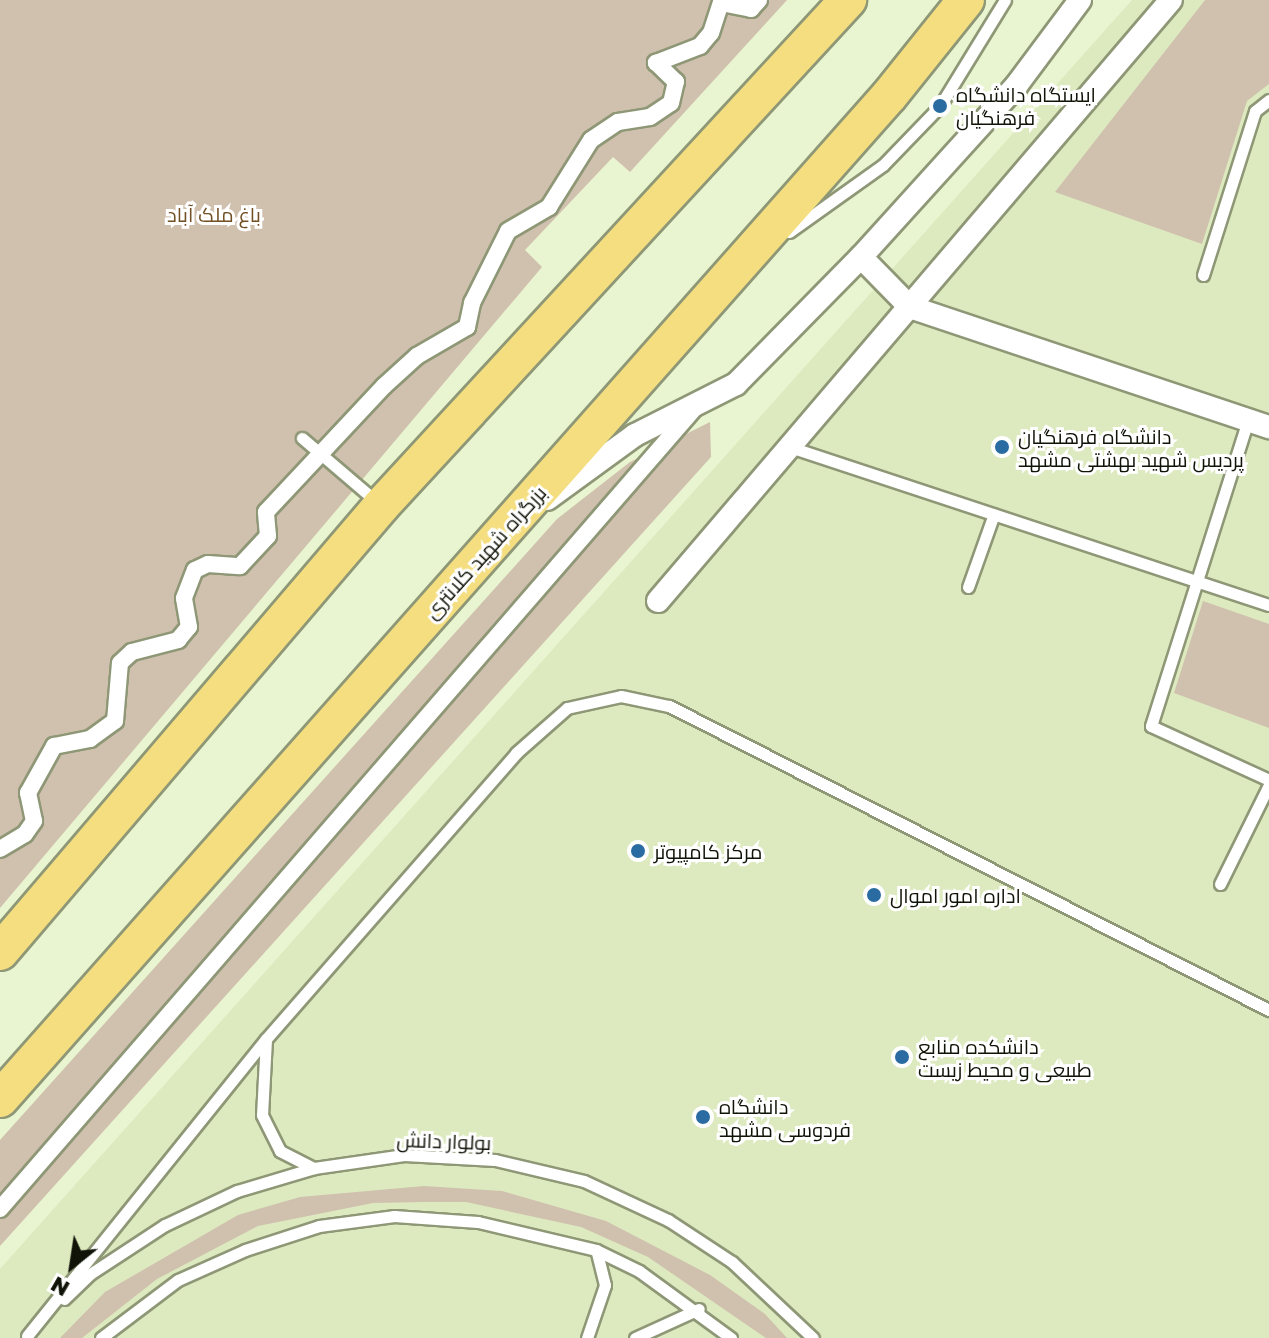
<!DOCTYPE html>
<meta charset="utf-8">
<style>
body{margin:0}
#map{position:relative;width:1269px;height:1338px;overflow:hidden;background:#e9f4d0;font-family:"Golos Text",Cairo,sans-serif}
div>[style]{position:absolute}
[style*='--x']{left:calc(var(--x)*1px);top:calc(var(--y)*1px);width:calc(var(--w)*1px);rotate:calc(var(--a)*1deg)}
.built>*{inset:0;background:#ddeabf}
.green>*{inset:0;background:#d0c0ae}
.roads{filter:drop-shadow(2px 0 #8e9776) drop-shadow(-2px 0 #8e9776) drop-shadow(0 2px #8e9776) drop-shadow(0 -2px #8e9776)}
.service>*{height:11px;margin:-5.5px;padding:0 5.5px;transform-origin:5.5px;border-radius:5.5px;background:#fff}
.pedestrian>*{height:16px;margin:-8px;padding:0 8px;transform-origin:8px;border-radius:8px;background:#fff}
.minor>*{height:22px;margin:-11px;padding:0 11px;transform-origin:11px;border-radius:11px;background:#fff}
.trunk>*{height:36px;margin:-18px;padding:0 18px;transform-origin:18px;border-radius:18px;background:#f4de80}
.dots>*{width:22px;height:22px;translate:-50% -50%;box-sizing:border-box;border:4px solid #fff;border-radius:50%}
span{translate:-50% -50%;white-space:nowrap;text-align:center;line-height:1.15;-webkit-text-stroke:6px #fff;paint-order:stroke}
.poi-label{font-size:20px;color:#101307}
.left{translate:0 -50%;text-align:left}
.park-label{font-size:20px;color:#725024}
.street-label{font-size:20px;color:#101307}
.north{position:absolute;left:32px;top:1226px;width:80px;height:80px;-webkit-text-stroke:6px #fff;paint-order:stroke;rotate:210deg;font-size:22px;font-weight:700;line-height:32px;text-align:center;color:#101307}
.north::after{content:'';display:block;margin:auto;width:28px;height:36px;background:#101307;clip-path:polygon(50% 0,100% 100%,50% 72%,0 100%)}
</style>
<div id="map">
<div class="built">
<div style="clip-path:polygon(1132px 0,1269px 0,1269px 1338px,0 1338px,0 1269px)"></div>
</div>
<div class="green">
<div style="clip-path:polygon(0 0,787px 0,630px 172px,613px 157px,525px 250px,542px 267px,0 908px)"></div>
<div style="clip-path:polygon(1205px 0,1269px 0,1269px 84px,1247px 101px,1202px 244px,1055px 192px)"></div>
<div style="clip-path:polygon(710px 422px,711px 457px,0 1246px,0 1140px,557px 519px,630px 462px)"></div>
<div style="clip-path:polygon(1203px 601px,1269px 624px,1269px 728px,1174px 693px)"></div>
<div style="clip-path:polygon(424px 1186px,502px 1191px,606px 1221px,710px 1275px,765px 1314px,787px 1338px,766px 1338px,648px 1257px,581px 1227px,466px 1202px,425px 1202px,373px 1203px,258px 1226px,157px 1279px,82px 1338px,60px 1338px,105px 1292px,238px 1215px,300px 1197px)"></div>
</div>
<div class="roads">
<div class="service">
<div style="--x:789;--y:232;--w:115;--a:-35.5"></div>
<div style="--x:883;--y:165;--w:82;--a:-46"></div>
<div style="--x:940;--y:106;--w:124;--a:-58.5"></div>
<div style="--x:1203;--y:275;--w:172;--a:-72.4"></div>
<div style="--x:1255;--y:111;--w:18;--a:-38"></div>
<div style="--x:1248;--y:420;--w:321;--a:107.6"></div>
<div style="--x:1151;--y:726;--w:130;--a:24.6"></div>
<div style="--x:302;--y:438;--w:100;--a:40.5"></div>
<div style="--x:790;--y:447;--w:504;--a:18.26"></div>
<div style="--x:968;--y:587;--w:77;--a:-70.4"></div>
<div style="--x:1220;--y:884;--w:110;--a:-63.7"></div>
<div style="--x:266;--y:1039;--w:76;--a:93"></div>
<div style="--x:262;--y:1115;--w:40;--a:63.4"></div>
<div style="--x:280;--y:1151;--w:38;--a:27"></div>
<div style="--x:64;--y:1299;--w:36;--a:-44"></div>
<div style="--x:90;--y:1274;--w:90;--a:-33.2"></div>
<div style="--x:165;--y:1225;--w:80;--a:-25.3"></div>
<div style="--x:237;--y:1191;--w:80;--a:-16.6"></div>
<div style="--x:314;--y:1168;--w:91;--a:-8.2"></div>
<div style="--x:404;--y:1155;--w:91;--a:3.1"></div>
<div style="--x:495;--y:1160;--w:91;--a:13.3"></div>
<div style="--x:584;--y:1181;--w:93;--a:24.9"></div>
<div style="--x:668;--y:1220;--w:77;--a:33.3"></div>
<div style="--x:732;--y:1262;--w:111;--a:43.2"></div>
<div style="--x:27;--y:1336;--w:381;--a:-51.2"></div>
<div style="--x:266;--y:1039;--w:380;--a:-48.8"></div>
<div style="--x:516;--y:753;--w:68;--a:-41.4"></div>
<div style="--x:567;--y:708;--w:55;--a:-12.5"></div>
<div style="--x:621;--y:696;--w:49;--a:11.8"></div>
<div style="--x:669;--y:706;--w:673;--a:26.87"></div>
<div style="--x:101;--y:1338;--w:96;--a:-37"></div>
<div style="--x:178;--y:1280;--w:73;--a:-24.1"></div>
<div style="--x:245;--y:1250;--w:78;--a:-18"></div>
<div style="--x:319;--y:1226;--w:76;--a:-7.6"></div>
<div style="--x:394;--y:1216;--w:84;--a:4.1"></div>
<div style="--x:478;--y:1222;--w:121;--a:13.3"></div>
<div style="--x:596;--y:1250;--w:48;--a:26"></div>
<div style="--x:639;--y:1271;--w:114;--a:36.1"></div>
<div style="--x:587;--y:1338;--w:56;--a:-71.2"></div>
<div style="--x:605;--y:1285;--w:36;--a:-104"></div>
<div style="--x:635;--y:1338;--w:70;--a:-24.4"></div>
</div>
<div class="pedestrian">
<div style="--x:0;--y:849;--w:29;--a:-31"></div>
<div style="--x:25;--y:834;--w:16;--a:-55"></div>
<div style="--x:34;--y:821;--w:29;--a:-102"></div>
<div style="--x:28;--y:793;--w:54;--a:-61"></div>
<div style="--x:54;--y:746;--w:37;--a:-11"></div>
<div style="--x:90;--y:739;--w:31;--a:-36"></div>
<div style="--x:115;--y:721;--w:58;--a:-85.1"></div>
<div style="--x:120;--y:663;--w:16;--a:-43"></div>
<div style="--x:132;--y:652;--w:48;--a:-14.6"></div>
<div style="--x:178;--y:640;--w:17;--a:-50"></div>
<div style="--x:189;--y:627;--w:29;--a:-100"></div>
<div style="--x:184;--y:598;--w:30;--a:-69"></div>
<div style="--x:195;--y:570;--w:14;--a:-25"></div>
<div style="--x:208;--y:564;--w:32;--a:4"></div>
<div style="--x:240;--y:566;--w:41;--a:-47"></div>
<div style="--x:268;--y:536;--w:24;--a:-95"></div>
<div style="--x:266;--y:512;--w:173;--a:-46.9"></div>
<div style="--x:384;--y:386;--w:45;--a:-42.3"></div>
<div style="--x:417;--y:356;--w:58;--a:-30.1"></div>
<div style="--x:467;--y:327;--w:25;--a:-78"></div>
<div style="--x:472;--y:303;--w:80;--a:-63.4"></div>
<div style="--x:508;--y:231;--w:48;--a:-30.3"></div>
<div style="--x:549;--y:207;--w:79;--a:-57.9"></div>
<div style="--x:591;--y:140;--w:32;--a:-34"></div>
<div style="--x:618;--y:122;--w:32;--a:-9"></div>
<div style="--x:650;--y:117;--w:25;--a:-34"></div>
<div style="--x:671;--y:103;--w:22;--a:-77"></div>
<div style="--x:676;--y:82;--w:28;--a:-136"></div>
<div style="--x:656;--y:63;--w:47;--a:-21.1"></div>
<div style="--x:700;--y:46;--w:17;--a:-50"></div>
<div style="--x:711;--y:33;--w:32;--a:-72"></div>
<div style="--x:721;--y:3;--w:31;--a:11"></div>
<div style="--x:751;--y:9;--w:12;--a:-48"></div>
<div style="--x:0;--y:1209;--w:1059;--a:-49.06"></div>
</div>
<div class="minor">
<div style="--x:861;--y:257;--w:70;--a:45.6"></div>
<div style="--x:910;--y:307;--w:379;--a:18.5"></div>
<div style="--x:547;--y:499;--w:109;--a:-36"></div>
<div style="--x:635;--y:435;--w:113;--a:-26.8"></div>
<div style="--x:736;--y:384;--w:178;--a:-45.5"></div>
<div style="--x:861;--y:257;--w:231;--a:-47.8"></div>
<div style="--x:1016;--y:86;--w:107;--a:-53.3"></div>
<div style="--x:658;--y:601;--w:790;--a:-49.52"></div>
</div>
<div class="trunk">
<div style="--x:0;--y:952;--w:587;--a:-49.49"></div>
<div style="--x:381;--y:506;--w:689;--a:-47.3"></div>
<div style="--x:0;--y:1099;--w:1340;--a:-48.45"></div>
<div style="--x:889;--y:96;--w:123;--a:-51.3"></div>
</div>
</div>
<div class="dots">
<div style="left:940px;top:106px;background:#2a6ca2"></div>
<div style="left:1002px;top:447px;background:#2a6ca2"></div>
<div style="left:638px;top:851px;background:#2a6ca2"></div>
<div style="left:874px;top:895px;background:#2a6ca2"></div>
<div style="left:902px;top:1057px;background:#2a6ca2"></div>
<div style="left:703px;top:1117px;background:#2a6ca2"></div>
</div>
<div class="poi-label">
<span class="left" style="left:956px;top:106px">ایستگاه دانشگاه<br>فرهنگیان</span>
<span class="left" style="left:1018px;top:448px">دانشگاه فرهنگیان<br>پردیس شهید بهشتی مشهد</span>
<span class="left" style="left:654px;top:851px">مرکز کامپیوتر</span>
<span class="left" style="left:890px;top:895px">اداره امور اموال</span>
<span class="left" style="left:918px;top:1058px">دانشکده منابع<br>طبیعی و محیط زیست</span>
<span class="left" style="left:719px;top:1118px">دانشگاه<br>فردوسی مشهد</span>
</div>
<div class="park-label">
<span style="left:214px;top:214px">باغ ملک آباد</span>
</div>
<div class="street-label">
<span style="left:485px;top:552px;rotate:-48deg">بزرگراه شهید کلانتری</span>
<span style="left:444px;top:1141px;rotate:2deg">بولوار دانش</span>
</div>
<div class="north">N</div>
</div>
